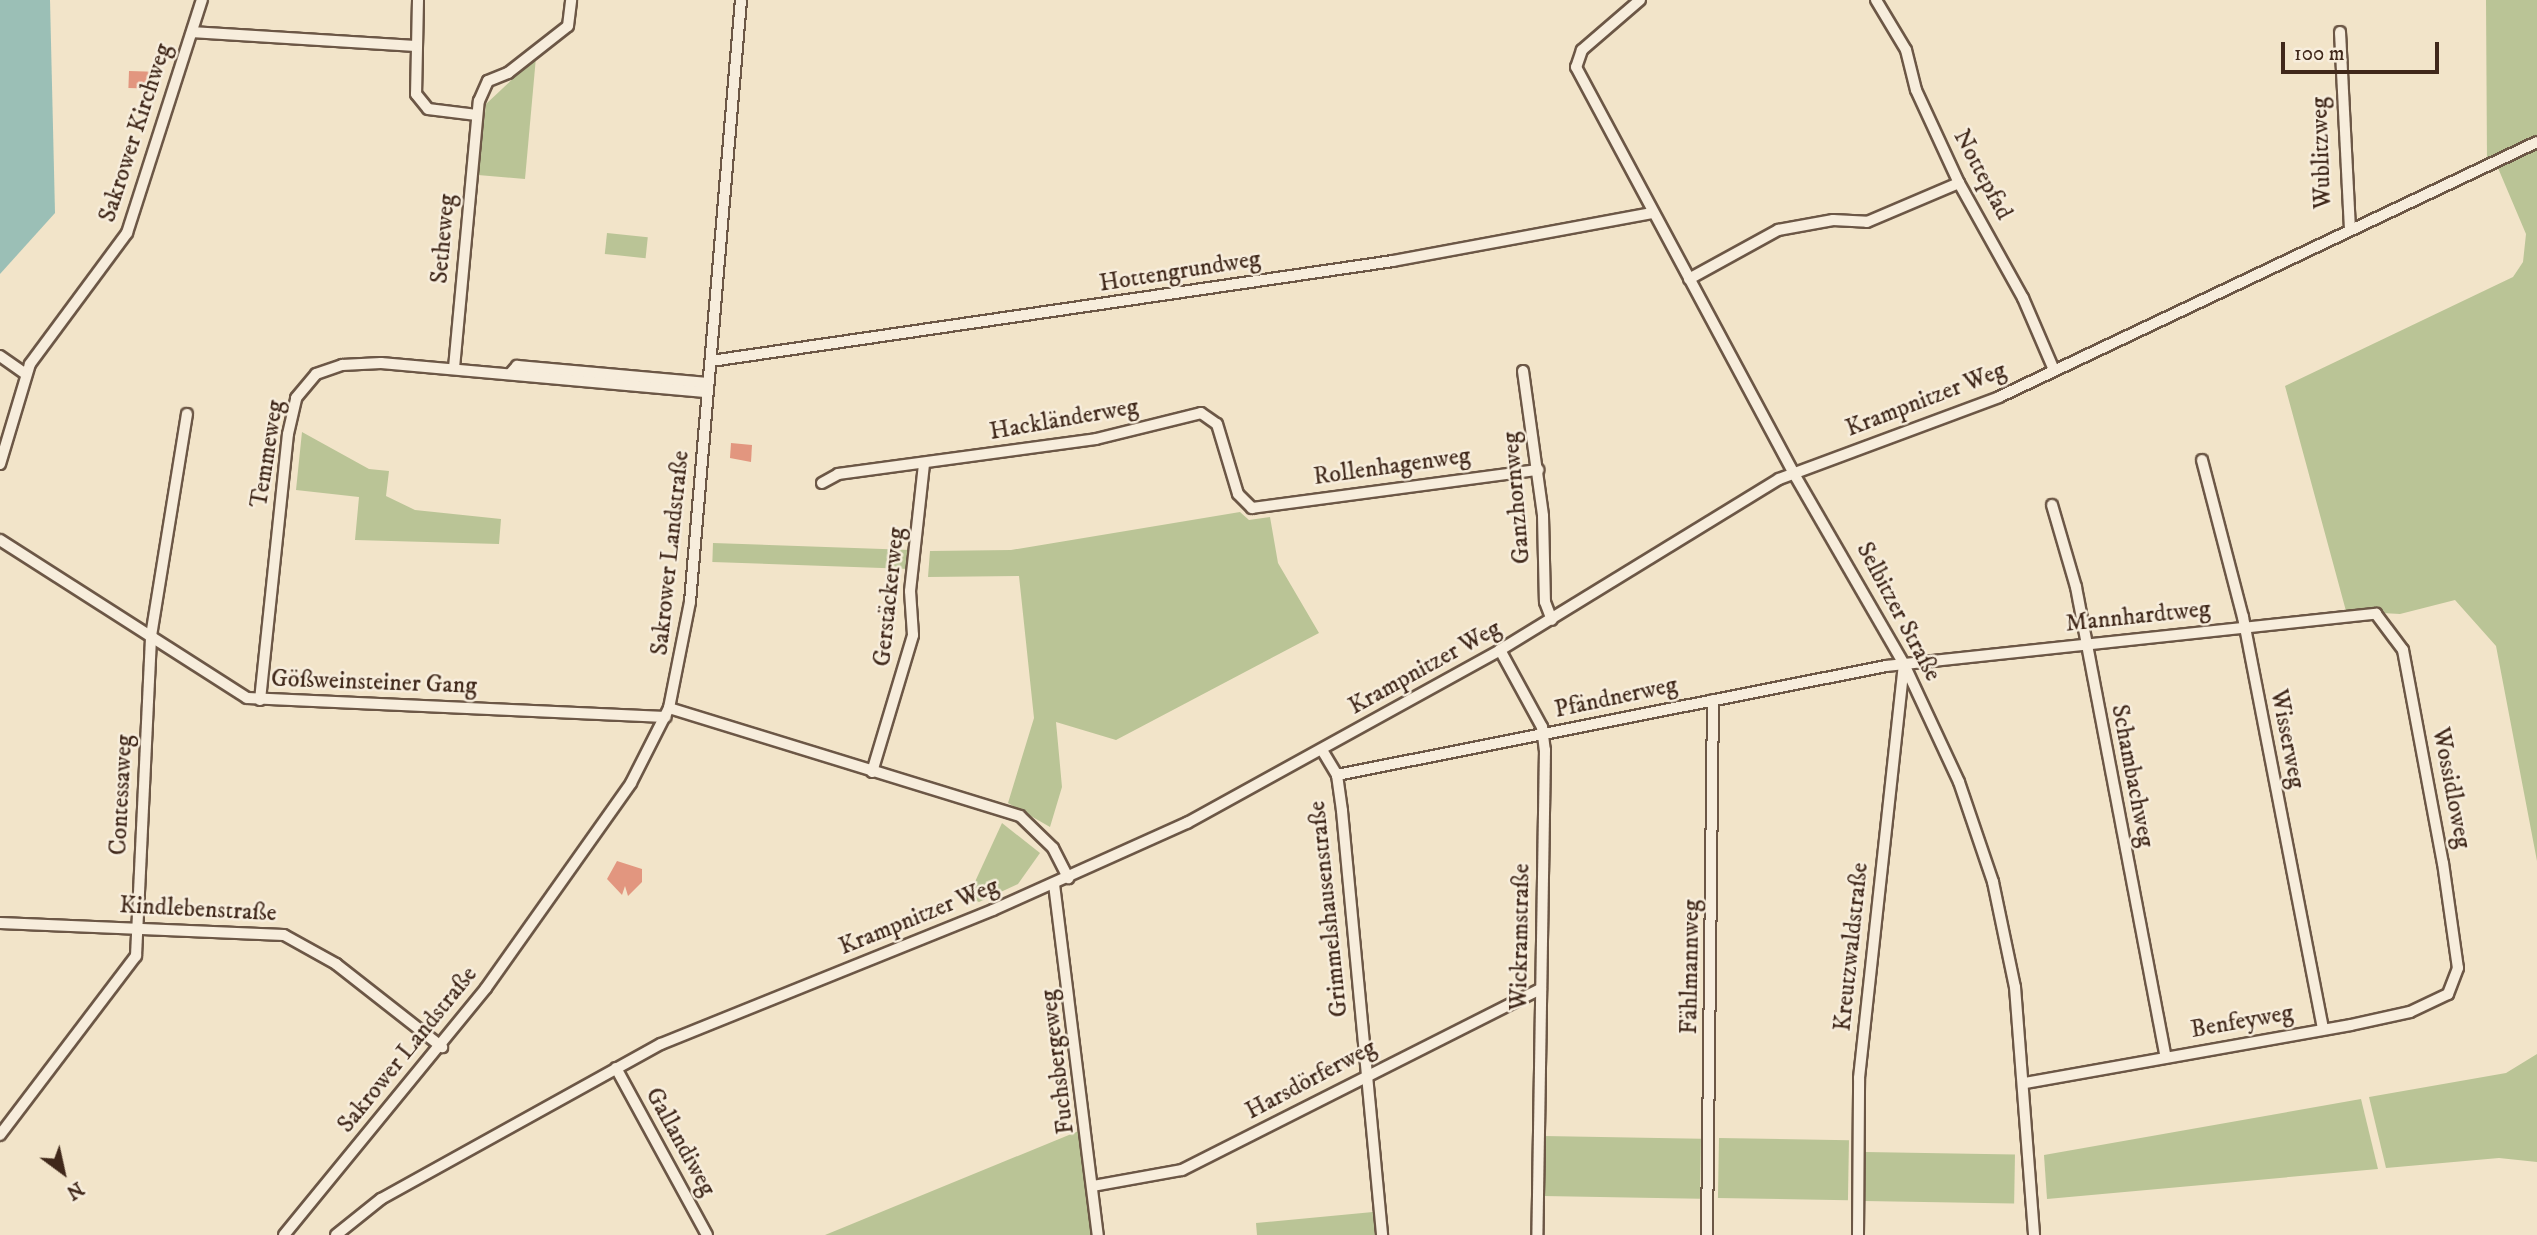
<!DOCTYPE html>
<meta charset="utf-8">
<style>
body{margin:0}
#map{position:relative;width:2537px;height:1235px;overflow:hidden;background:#f2e4c9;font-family:"IM FELL DW Pica",serif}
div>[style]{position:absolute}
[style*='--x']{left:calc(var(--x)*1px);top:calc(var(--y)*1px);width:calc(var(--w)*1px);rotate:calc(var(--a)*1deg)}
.green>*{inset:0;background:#bac496;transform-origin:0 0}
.water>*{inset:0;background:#9bbfb6}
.building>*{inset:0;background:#e2967f;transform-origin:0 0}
.roads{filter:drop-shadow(2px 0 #6c5746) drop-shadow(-2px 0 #6c5746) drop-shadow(0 2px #6c5746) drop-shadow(0 -2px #6c5746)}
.minor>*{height:10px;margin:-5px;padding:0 5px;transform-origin:5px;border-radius:5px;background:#f7eddc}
span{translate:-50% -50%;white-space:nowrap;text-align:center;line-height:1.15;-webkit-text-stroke:5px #f7eddc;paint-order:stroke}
.street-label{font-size:24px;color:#40281a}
.north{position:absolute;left:28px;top:1137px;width:70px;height:70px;-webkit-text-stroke:5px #f7eddc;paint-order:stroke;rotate:147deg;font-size:19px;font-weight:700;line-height:28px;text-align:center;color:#40281a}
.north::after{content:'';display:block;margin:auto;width:24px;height:32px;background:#40281a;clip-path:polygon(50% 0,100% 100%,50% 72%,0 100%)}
.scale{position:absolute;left:2281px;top:42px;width:158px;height:32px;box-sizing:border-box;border:4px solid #40281a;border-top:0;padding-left:9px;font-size:21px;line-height:24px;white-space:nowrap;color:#40281a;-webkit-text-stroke:5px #f7eddc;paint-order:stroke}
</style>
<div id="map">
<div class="green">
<div style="clip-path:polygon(2486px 0,2537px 0,2537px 137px,2487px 161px)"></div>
<div style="clip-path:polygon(536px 57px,525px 179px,478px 175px,486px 104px)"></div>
<div style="clip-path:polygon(2537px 150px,2537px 861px,2496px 646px,2455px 600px,2400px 614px,2346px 611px,2285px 386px,2513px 277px,2523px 262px,2526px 234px,2498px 168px)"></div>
<div style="left:607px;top:233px;width:41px;height:21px;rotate:6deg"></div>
<div style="clip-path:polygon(302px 432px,369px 469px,389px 471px,386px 496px,415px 510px,501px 519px,499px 544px,355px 540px,359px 497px,296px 490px)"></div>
<div style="clip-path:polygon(1240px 512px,1249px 520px,1270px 517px,1278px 563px,1319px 633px,1116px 740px,1056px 722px,1062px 787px,1050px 827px,1008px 803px,1034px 718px,1019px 576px,928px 577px,930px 551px,1011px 550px)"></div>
<div style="left:713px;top:543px;width:198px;height:19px;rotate:2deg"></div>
<div style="clip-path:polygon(1002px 823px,1040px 853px,1018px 884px,979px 902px,968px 897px)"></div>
<div style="clip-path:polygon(2537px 1054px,2537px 1162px,2499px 1158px,2386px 1168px,2369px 1097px,2506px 1073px)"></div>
<div style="clip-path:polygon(2361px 1099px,2378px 1169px,2047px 1199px,2044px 1155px)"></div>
<div style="clip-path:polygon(1081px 1130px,1092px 1235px,825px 1235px)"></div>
<div style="left:1544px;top:1136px;width:157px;height:60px;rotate:1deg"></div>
<div style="left:1719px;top:1138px;width:130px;height:60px;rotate:1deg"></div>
<div style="left:1865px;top:1152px;width:150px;height:49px;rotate:1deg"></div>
<div style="clip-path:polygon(1373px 1212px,1375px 1235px,1257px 1235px,1256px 1223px)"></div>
</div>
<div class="water">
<div style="clip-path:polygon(0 0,50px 0,55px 213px,0 274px)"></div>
</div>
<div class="building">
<div style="left:129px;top:71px;width:25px;height:17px;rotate:2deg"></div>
<div style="clip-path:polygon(731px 443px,752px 445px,751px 462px,730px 458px)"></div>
<div style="clip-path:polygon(617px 861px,642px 869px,642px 882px,628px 896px,625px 886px,622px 895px,607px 879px)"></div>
</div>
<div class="roads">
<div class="minor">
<div style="--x:418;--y:0;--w:94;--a:91.2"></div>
<div style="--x:416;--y:94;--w:19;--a:51"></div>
<div style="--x:428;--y:109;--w:49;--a:7"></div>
<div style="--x:1640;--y:0;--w:77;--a:139.2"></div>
<div style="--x:1582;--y:50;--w:18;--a:109"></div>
<div style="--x:1576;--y:67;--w:459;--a:61.8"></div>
<div style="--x:1793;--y:472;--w:222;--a:60"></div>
<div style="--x:1904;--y:664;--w:130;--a:65"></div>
<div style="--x:1959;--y:782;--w:106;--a:71.2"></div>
<div style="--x:1993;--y:882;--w:107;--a:78.2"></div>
<div style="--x:2015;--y:987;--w:249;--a:85.6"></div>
<div style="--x:1876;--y:0;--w:58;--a:59"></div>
<div style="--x:1906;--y:50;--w:41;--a:76"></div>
<div style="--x:1916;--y:90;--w:102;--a:65.2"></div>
<div style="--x:1959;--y:183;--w:132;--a:60.9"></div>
<div style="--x:2023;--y:298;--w:78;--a:66.7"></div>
<div style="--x:192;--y:32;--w:223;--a:3.6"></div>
<div style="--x:2340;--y:32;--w:198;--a:87.1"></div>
<div style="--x:1689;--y:279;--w:102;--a:-28.8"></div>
<div style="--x:1778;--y:230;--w:56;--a:-10.3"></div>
<div style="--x:1833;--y:220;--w:34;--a:3"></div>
<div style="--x:1867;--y:222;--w:100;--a:-23"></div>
<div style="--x:0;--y:356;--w:32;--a:35"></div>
<div style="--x:711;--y:361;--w:689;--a:-8.34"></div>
<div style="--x:1393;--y:261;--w:264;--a:-10.5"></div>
<div style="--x:454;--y:368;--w:268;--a:-84.7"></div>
<div style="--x:479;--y:101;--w:22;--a:-66"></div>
<div style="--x:488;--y:81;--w:22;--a:-22"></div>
<div style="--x:508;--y:73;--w:76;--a:-38.1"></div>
<div style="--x:568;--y:26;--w:26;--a:-83"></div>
<div style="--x:1523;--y:371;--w:146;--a:82.1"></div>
<div style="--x:1543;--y:516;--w:86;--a:88.7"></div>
<div style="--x:1545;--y:602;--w:19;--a:69"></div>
<div style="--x:510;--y:374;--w:11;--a:-49"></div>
<div style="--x:517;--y:366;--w:192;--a:5.1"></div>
<div style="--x:2202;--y:460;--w:162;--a:75.4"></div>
<div style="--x:2243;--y:617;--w:420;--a:79"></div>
<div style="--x:0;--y:464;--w:104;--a:-73.3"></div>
<div style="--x:30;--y:364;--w:163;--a:-53.5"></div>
<div style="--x:127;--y:233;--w:245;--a:-72.2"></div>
<div style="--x:822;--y:483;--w:18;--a:-29"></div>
<div style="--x:838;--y:474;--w:260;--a:-7.7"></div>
<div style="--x:1096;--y:439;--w:108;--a:-13.9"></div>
<div style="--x:1201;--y:413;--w:19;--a:35"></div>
<div style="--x:1217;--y:424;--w:73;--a:73.3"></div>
<div style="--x:1238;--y:494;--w:20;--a:45"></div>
<div style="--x:1252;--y:508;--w:289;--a:-7.6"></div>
<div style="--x:2052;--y:505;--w:85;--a:73.7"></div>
<div style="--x:2076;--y:587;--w:479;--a:79.2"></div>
<div style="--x:0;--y:540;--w:293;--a:32.6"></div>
<div style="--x:247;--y:698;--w:419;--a:2.6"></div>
<div style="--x:1500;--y:650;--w:88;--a:61.4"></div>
<div style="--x:1542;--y:727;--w:23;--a:83"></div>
<div style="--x:1545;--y:750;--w:485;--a:90.9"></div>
<div style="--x:260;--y:700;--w:267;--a:-84"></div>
<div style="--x:288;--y:434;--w:37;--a:-77"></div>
<div style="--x:296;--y:398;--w:31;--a:-50"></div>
<div style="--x:316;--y:374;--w:28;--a:-19"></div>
<div style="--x:342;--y:365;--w:39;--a:-3"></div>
<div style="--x:381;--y:363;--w:328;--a:5.1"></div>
<div style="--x:669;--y:708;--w:367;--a:17.1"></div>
<div style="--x:1020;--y:816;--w:46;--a:44.1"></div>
<div style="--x:1053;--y:848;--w:34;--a:63"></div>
<div style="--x:1322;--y:750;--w:29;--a:59"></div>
<div style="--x:1337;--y:775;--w:36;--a:82"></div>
<div style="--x:1342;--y:811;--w:426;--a:84.6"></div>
<div style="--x:872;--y:772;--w:143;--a:-73.3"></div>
<div style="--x:913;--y:635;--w:44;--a:-93.9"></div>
<div style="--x:910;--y:591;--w:128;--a:-83.7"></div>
<div style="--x:1337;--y:775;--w:560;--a:-11.23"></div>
<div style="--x:1886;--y:666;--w:493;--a:-6.1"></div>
<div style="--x:2376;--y:614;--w:45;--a:53.1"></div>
<div style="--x:2403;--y:650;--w:217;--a:79.4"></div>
<div style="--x:2443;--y:863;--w:106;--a:81.9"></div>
<div style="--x:2458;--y:968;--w:28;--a:111"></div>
<div style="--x:2448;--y:994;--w:42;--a:154.7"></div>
<div style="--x:2410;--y:1012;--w:60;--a:167.6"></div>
<div style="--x:2351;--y:1025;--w:331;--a:169.9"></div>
<div style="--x:1054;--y:884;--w:354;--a:82.9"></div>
<div style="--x:0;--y:923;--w:284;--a:2.4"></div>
<div style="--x:284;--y:935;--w:60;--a:29.1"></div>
<div style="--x:336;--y:964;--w:135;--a:38.1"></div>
<div style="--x:616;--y:1068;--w:190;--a:61.4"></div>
<div style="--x:0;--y:1135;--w:225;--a:-52.8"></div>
<div style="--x:136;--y:956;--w:320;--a:-87.3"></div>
<div style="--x:151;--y:636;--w:225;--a:-80.8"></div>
<div style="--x:1093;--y:1186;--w:90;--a:-10.2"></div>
<div style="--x:1182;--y:1170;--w:402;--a:-26.8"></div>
<div style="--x:284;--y:1235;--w:319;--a:-50.7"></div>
<div style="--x:486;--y:988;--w:251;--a:-54.7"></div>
<div style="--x:631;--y:783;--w:84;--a:-63.1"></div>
<div style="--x:669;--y:708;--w:108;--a:-78.8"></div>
<div style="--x:690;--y:602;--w:604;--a:-85.16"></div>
<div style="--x:336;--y:1235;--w:58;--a:-38.7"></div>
<div style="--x:381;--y:1199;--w:320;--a:-29"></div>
<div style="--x:661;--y:1044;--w:358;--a:-22"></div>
<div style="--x:993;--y:910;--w:213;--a:-24.2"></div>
<div style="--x:1187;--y:823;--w:358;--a:-28.9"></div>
<div style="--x:1500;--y:650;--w:327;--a:-31.5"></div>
<div style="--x:1779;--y:479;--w:235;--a:-20.4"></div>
<div style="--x:1999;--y:397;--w:595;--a:-25.36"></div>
<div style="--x:1707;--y:1235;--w:535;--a:-89.36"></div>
<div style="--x:1858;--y:1235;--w:157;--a:-89.6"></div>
<div style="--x:1859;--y:1078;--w:416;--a:-83.8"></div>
</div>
</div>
<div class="street-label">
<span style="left:136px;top:133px;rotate:-72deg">Sakrower Kirchweg</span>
<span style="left:2322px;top:153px;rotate:-92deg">Wublitzweg</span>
<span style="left:1982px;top:175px;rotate:62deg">Nottepfad</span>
<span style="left:444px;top:239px;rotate:-85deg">Setheweg</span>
<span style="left:1180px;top:272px;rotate:-9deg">Hottengrundweg</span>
<span style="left:1926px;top:400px;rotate:-21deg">Krampnitzer Weg</span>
<span style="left:1064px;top:420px;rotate:-10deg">Hackländerweg</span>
<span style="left:268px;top:454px;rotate:-81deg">Temmeweg</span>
<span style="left:1392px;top:467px;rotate:-8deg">Rollenhagenweg</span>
<span style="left:1517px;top:498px;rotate:-95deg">Ganzhornweg</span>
<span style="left:671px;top:553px;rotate:-84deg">Sakrower Landstraße</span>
<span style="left:890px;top:597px;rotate:-84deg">Gerstäckerweg</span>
<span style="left:1898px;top:612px;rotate:62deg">Selbitzer Straße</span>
<span style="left:2138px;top:617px;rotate:-6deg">Mannhardtweg</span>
<span style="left:1425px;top:668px;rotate:-29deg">Krampnitzer Weg</span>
<span style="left:374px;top:683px;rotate:2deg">Gößweinsteiner Gang</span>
<span style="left:1616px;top:698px;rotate:-12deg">Pfändnerweg</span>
<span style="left:2287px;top:739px;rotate:79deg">Wisserweg</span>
<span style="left:2132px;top:776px;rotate:79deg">Schambachweg</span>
<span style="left:2451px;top:788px;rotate:79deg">Wossidloweg</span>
<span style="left:122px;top:795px;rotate:-87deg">Contessaweg</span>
<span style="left:1329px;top:909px;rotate:-96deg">Grimmelshausenstraße</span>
<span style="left:198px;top:910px;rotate:3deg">Kindlebenstraße</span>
<span style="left:919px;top:917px;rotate:-22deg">Krampnitzer Weg</span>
<span style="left:1521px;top:937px;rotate:-89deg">Wickramstraße</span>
<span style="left:1852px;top:947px;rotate:-84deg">Kreutzwaldstraße</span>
<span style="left:1691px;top:967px;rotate:-89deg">Fählmannweg</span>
<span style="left:2242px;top:1022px;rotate:-10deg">Benfeyweg</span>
<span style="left:408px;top:1050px;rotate:-51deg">Sakrower Landstraße</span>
<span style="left:1058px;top:1062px;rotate:-97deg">Fuchsbergeweg</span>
<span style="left:1311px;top:1080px;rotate:-28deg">Harsdörferweg</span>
<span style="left:680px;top:1142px;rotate:61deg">Gallandiweg</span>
</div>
<div class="north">N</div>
<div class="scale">100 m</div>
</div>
